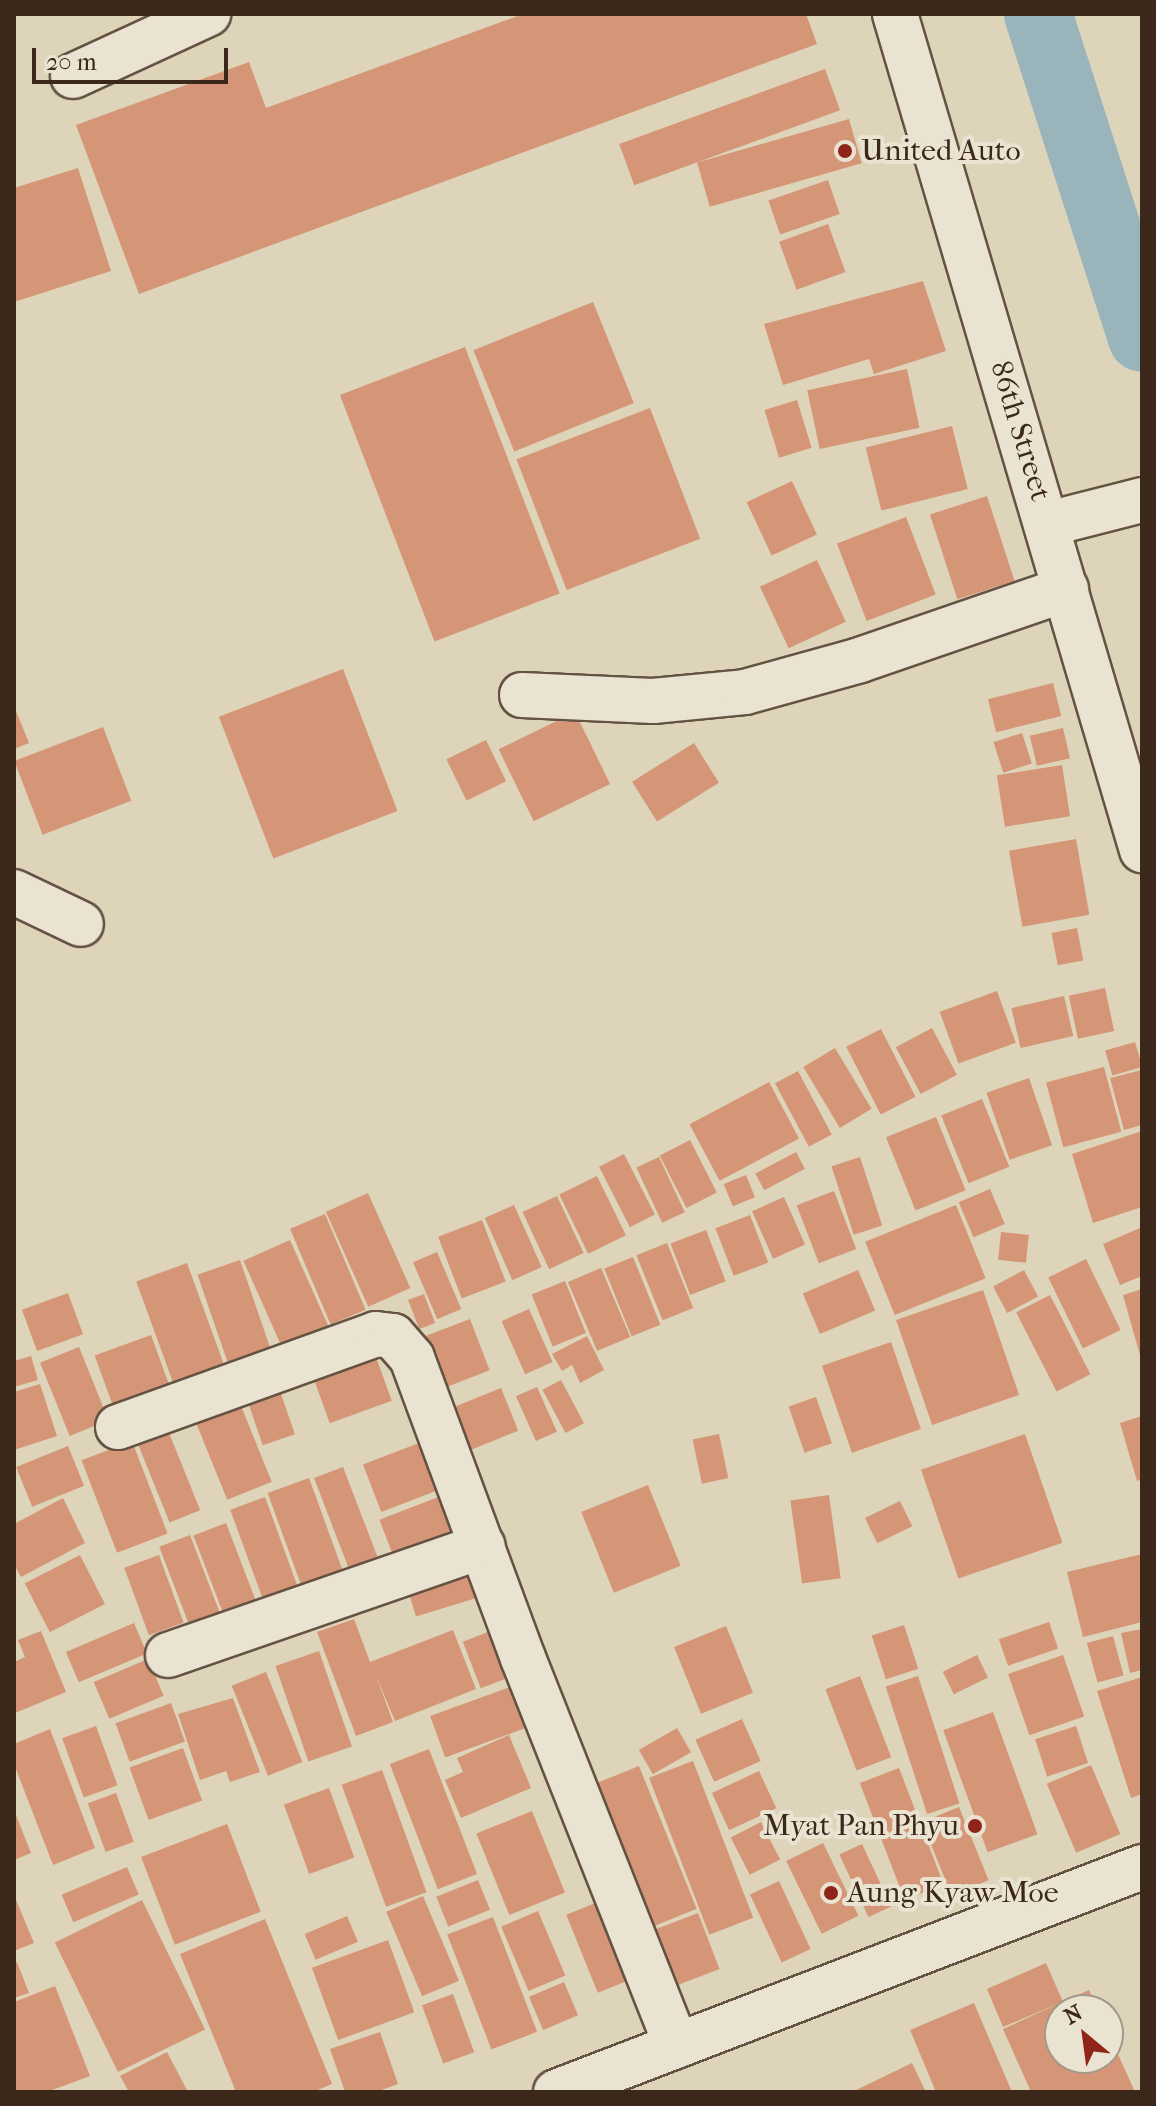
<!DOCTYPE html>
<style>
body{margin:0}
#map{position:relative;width:1156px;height:2106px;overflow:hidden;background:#ded4ba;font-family:"IM FELL French Canon",serif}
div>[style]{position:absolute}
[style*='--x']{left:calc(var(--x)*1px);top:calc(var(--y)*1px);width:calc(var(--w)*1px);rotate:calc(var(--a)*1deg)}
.canal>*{height:68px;margin:-34px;padding:0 34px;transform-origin:34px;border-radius:34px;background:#99b5bb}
.building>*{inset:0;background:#d49676;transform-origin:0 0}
.roads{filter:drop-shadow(2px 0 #645243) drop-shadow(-2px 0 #645243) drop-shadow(0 2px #645243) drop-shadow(0 -2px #645243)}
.minor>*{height:44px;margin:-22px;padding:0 22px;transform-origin:22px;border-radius:22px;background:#eae3d2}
.dots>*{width:22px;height:22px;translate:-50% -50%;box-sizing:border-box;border:4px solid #eae3d2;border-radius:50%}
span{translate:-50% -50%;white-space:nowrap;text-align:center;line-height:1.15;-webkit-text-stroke:8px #eae3d2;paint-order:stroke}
.poi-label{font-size:30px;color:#3c271b}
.left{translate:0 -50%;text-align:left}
.right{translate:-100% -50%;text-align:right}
.street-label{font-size:30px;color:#3c271b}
.frame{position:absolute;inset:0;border:16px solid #3c271b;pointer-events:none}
.north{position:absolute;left:1044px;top:1994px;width:80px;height:80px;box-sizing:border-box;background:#eae3d2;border:2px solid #a49889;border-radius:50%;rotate:331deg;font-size:22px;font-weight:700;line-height:32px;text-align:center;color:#3c271b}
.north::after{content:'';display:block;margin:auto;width:28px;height:36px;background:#8f2418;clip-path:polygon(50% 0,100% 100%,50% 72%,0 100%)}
.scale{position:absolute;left:32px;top:48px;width:196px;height:36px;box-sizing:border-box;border:4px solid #3c271b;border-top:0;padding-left:10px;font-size:24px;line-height:28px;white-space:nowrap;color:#3c271b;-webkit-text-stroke:6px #eae3d2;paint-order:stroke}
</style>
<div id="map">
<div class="canal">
<div style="--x:1038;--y:14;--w:340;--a:72.2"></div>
</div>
<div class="building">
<div style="clip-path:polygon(523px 14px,806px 14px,817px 44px,139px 294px,76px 125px,249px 62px,266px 108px)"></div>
<div style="left:825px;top:69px;width:44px;height:219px;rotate:70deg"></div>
<div style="left:849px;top:119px;width:46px;height:158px;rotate:74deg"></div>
<div style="clip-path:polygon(78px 168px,111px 271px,14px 302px,14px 188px)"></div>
<div style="left:828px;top:180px;width:36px;height:63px;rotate:71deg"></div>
<div style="left:828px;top:224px;width:51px;height:52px;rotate:70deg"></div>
<div style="clip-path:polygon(923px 281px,946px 351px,874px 374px,869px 359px,783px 385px,764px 324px)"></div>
<div style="left:593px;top:302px;width:109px;height:129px;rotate:68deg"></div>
<div style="left:465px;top:347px;width:264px;height:134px;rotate:69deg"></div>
<div style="left:907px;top:369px;width:60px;height:102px;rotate:78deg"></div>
<div style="left:797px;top:400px;width:50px;height:34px;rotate:73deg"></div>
<div style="left:650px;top:408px;width:140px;height:143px;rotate:69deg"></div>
<div style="left:952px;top:426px;width:65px;height:89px;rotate:76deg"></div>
<div style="left:792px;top:481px;width:59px;height:50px;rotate:65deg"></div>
<div style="left:987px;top:496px;width:89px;height:60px;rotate:72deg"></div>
<div style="left:906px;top:517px;width:83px;height:74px;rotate:69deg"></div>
<div style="left:817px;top:560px;width:68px;height:63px;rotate:65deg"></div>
<div style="left:343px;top:669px;width:152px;height:133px;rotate:69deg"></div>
<div style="left:1053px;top:683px;width:34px;height:67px;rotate:76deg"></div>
<div style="clip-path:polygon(14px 706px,29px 743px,14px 749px)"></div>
<div style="left:575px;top:712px;width:80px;height:85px;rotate:64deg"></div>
<div style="left:103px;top:727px;width:79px;height:95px;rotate:69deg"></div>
<div style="left:1063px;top:728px;width:31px;height:34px;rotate:77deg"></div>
<div style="left:1022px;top:733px;width:32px;height:30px;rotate:72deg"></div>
<div style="left:486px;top:740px;width:46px;height:44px;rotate:64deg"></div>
<div style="left:694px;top:743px;width:47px;height:73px;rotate:58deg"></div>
<div style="left:1062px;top:765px;width:52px;height:66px;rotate:81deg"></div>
<div style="left:1076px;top:839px;width:77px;height:68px;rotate:80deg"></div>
<div style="left:1077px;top:928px;width:33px;height:26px;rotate:79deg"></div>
<div style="left:1105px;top:988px;width:44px;height:37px;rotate:78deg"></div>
<div style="left:997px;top:991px;width:55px;height:61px;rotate:70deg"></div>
<div style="left:1064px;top:996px;width:41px;height:54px;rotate:77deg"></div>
<div style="left:932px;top:1028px;width:53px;height:41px;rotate:62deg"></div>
<div style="left:881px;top:1029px;width:76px;height:39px;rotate:63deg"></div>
<div style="left:1135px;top:1042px;width:26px;height:31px;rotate:74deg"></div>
<div style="left:835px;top:1048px;width:71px;height:37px;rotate:59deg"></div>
<div style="left:1104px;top:1067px;width:67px;height:60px;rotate:75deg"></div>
<div style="clip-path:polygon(1142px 1070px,1142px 1125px,1124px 1130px,1110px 1078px)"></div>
<div style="left:798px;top:1071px;width:72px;height:26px;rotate:62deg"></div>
<div style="left:1029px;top:1078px;width:71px;height:45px;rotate:71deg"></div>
<div style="left:769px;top:1082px;width:64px;height:90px;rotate:62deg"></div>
<div style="left:982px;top:1099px;width:73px;height:44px;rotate:68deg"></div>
<div style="left:936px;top:1117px;width:79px;height:54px;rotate:68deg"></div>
<div style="clip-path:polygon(1142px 1131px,1142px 1207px,1093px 1223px,1072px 1154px)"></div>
<div style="left:690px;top:1140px;width:59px;height:34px;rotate:63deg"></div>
<div style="left:796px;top:1152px;width:19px;height:46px;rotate:62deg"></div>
<div style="left:624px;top:1154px;width:68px;height:28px;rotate:63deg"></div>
<div style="left:659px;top:1157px;width:61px;height:25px;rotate:65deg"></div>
<div style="left:860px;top:1157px;width:72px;height:30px;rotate:72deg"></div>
<div style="left:746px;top:1175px;width:24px;height:24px;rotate:68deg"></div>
<div style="left:597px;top:1176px;width:66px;height:42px;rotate:64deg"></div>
<div style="left:990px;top:1189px;width:38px;height:34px;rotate:67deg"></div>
<div style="left:834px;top:1191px;width:62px;height:40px;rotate:69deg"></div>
<div style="left:368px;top:1193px;width:104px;height:46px;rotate:66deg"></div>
<div style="left:557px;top:1196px;width:63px;height:38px;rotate:65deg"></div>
<div style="left:784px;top:1197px;width:52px;height:35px;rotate:66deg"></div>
<div style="left:514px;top:1205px;width:68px;height:32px;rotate:66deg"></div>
<div style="left:956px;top:1205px;width:79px;height:98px;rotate:68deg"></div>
<div style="left:325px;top:1214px;width:104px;height:38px;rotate:67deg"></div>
<div style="left:750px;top:1215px;width:51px;height:37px;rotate:69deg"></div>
<div style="left:482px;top:1220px;width:66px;height:47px;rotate:69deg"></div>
<div style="clip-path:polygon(1140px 1228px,1142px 1276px,1120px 1285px,1103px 1244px)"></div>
<div style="left:706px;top:1230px;width:55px;height:38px;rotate:69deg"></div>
<div style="left:1001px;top:1232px;width:28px;height:28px;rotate:6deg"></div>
<div style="left:290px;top:1240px;width:97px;height:51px;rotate:66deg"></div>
<div style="left:667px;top:1243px;width:70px;height:33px;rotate:68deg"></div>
<div style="left:437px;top:1252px;width:62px;height:26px;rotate:67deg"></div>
<div style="left:633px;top:1257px;width:73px;height:31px;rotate:68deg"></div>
<div style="left:1086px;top:1259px;width:79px;height:42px;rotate:64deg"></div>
<div style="left:240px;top:1260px;width:94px;height:45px;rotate:71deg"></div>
<div style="left:187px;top:1263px;width:112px;height:54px;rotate:70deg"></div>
<div style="left:601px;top:1268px;width:75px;height:36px;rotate:67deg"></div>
<div style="left:858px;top:1270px;width:44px;height:60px;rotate:67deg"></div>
<div style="left:1024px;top:1270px;width:30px;height:35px;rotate:62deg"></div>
<div style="left:565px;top:1281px;width:56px;height:36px;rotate:68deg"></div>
<div style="clip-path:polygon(1142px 1289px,1142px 1358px,1141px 1359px,1123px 1295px)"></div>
<div style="left:983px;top:1290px;width:111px;height:92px;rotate:71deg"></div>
<div style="left:68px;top:1293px;width:44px;height:49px;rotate:70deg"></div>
<div style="left:424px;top:1294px;width:31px;height:17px;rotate:69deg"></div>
<div style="left:1050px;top:1295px;width:89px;height:38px;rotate:63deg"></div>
<div style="left:529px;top:1309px;width:58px;height:30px;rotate:66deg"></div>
<div style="left:470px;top:1319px;width:55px;height:49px;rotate:69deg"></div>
<div style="left:151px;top:1335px;width:62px;height:60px;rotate:70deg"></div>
<div style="clip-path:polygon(587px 1336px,604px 1370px,580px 1383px,572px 1365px,562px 1371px,552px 1354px)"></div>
<div style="left:891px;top:1342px;width:92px;height:73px;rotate:71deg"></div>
<div style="left:79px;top:1347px;width:79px;height:42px;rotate:68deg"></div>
<div style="left:373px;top:1349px;width:55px;height:66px;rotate:70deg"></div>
<div style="clip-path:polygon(31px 1356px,38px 1380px,14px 1387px,14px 1361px)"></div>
<div style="left:561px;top:1380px;width:49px;height:21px;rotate:62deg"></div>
<div style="clip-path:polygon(40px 1384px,57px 1436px,14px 1450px,14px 1392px)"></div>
<div style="left:278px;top:1385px;width:52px;height:34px;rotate:71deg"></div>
<div style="left:537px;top:1387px;width:49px;height:23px;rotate:66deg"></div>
<div style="left:501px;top:1388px;width:46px;height:58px;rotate:68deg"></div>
<div style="left:235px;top:1391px;width:98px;height:48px;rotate:68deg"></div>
<div style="left:816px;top:1397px;width:49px;height:29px;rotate:71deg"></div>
<div style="clip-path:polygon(1142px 1416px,1142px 1479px,1137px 1481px,1120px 1423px)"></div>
<div style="left:165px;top:1423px;width:94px;height:33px;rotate:68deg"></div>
<div style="left:719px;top:1434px;width:45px;height:27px;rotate:78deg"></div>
<div style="left:1025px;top:1434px;width:115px;height:110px;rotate:71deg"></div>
<div style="left:132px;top:1441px;width:99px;height:54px;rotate:69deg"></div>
<div style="left:419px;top:1443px;width:51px;height:60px;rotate:69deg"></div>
<div style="left:68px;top:1446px;width:43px;height:56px;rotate:68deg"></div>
<div style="left:343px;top:1467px;width:101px;height:31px;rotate:69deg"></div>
<div style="left:309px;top:1478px;width:101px;height:44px;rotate:70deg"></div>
<div style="left:648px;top:1485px;width:87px;height:72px;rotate:68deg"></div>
<div style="left:829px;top:1495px;width:84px;height:39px;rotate:82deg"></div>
<div style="left:441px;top:1496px;width:47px;height:66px;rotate:69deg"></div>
<div style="left:265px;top:1497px;width:97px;height:37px;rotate:70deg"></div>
<div style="clip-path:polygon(63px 1498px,85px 1543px,21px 1577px,14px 1564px,14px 1524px)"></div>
<div style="left:900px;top:1501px;width:28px;height:39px;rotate:64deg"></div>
<div style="left:226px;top:1523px;width:84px;height:35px;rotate:69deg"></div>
<div style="left:190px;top:1535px;width:87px;height:33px;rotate:69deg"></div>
<div style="clip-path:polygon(1142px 1554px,1142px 1622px,1083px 1637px,1067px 1572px)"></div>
<div style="left:80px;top:1555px;width:55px;height:62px;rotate:63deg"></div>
<div style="left:159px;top:1555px;width:72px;height:37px;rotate:70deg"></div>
<div style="left:469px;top:1571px;width:28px;height:64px;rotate:73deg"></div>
<div style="clip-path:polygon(354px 1619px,370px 1662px,453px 1630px,476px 1689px,395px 1721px,376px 1676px,393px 1722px,356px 1736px,317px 1632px)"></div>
<div style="left:1049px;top:1622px;width:28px;height:53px;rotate:71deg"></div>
<div style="left:134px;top:1623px;width:33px;height:74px;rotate:67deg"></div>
<div style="left:904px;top:1625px;width:46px;height:34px;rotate:72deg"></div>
<div style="left:726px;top:1626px;width:72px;height:56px;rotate:68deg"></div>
<div style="clip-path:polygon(1142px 1629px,1142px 1670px,1130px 1673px,1121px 1633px)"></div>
<div style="clip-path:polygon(41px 1631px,66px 1692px,15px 1713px,14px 1662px,25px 1657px,18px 1640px)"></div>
<div style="left:488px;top:1632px;width:50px;height:27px;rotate:69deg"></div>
<div style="left:1113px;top:1636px;width:41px;height:27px;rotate:75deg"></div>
<div style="left:319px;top:1651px;width:101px;height:46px;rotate:71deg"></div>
<div style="left:977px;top:1655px;width:25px;height:38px;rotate:64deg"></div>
<div style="left:1063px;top:1655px;width:65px;height:58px;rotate:71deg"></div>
<div style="left:148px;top:1659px;width:40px;height:59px;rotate:67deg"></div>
<div style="left:266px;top:1672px;width:97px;height:37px;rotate:68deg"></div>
<div style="left:860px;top:1676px;width:87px;height:37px;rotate:69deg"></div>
<div style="left:918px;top:1676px;width:134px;height:34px;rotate:72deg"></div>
<div style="clip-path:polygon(1142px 1677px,1142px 1794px,1131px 1798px,1097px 1691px)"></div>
<div style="left:510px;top:1687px;width:44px;height:85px;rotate:70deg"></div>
<div style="clip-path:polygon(233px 1698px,260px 1772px,230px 1782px,226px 1771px,200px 1780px,178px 1714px)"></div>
<div style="left:171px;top:1703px;width:41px;height:59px;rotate:70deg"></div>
<div style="left:993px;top:1712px;width:130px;height:53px;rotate:70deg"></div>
<div style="left:742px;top:1719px;width:46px;height:51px;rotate:66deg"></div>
<div style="left:96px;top:1726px;width:63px;height:36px;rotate:70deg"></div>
<div style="left:1076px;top:1726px;width:39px;height:43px;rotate:72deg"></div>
<div style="left:677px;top:1728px;width:28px;height:44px;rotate:60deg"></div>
<div style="clip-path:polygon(50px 1729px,95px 1848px,53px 1865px,14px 1764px,14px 1744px)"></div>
<div style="clip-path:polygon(509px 1735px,531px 1788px,461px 1818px,445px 1780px,463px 1772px,457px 1758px)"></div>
<div style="left:183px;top:1748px;width:56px;height:57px;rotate:70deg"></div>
<div style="left:429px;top:1749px;width:134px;height:42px;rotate:69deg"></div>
<div style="left:693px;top:1761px;width:168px;height:47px;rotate:69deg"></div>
<div style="left:1091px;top:1765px;width:75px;height:48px;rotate:67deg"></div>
<div style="left:639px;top:1766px;width:154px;height:47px;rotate:68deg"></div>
<div style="left:899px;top:1768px;width:125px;height:42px;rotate:69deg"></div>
<div style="left:382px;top:1770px;width:130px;height:43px;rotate:70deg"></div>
<div style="left:759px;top:1771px;width:41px;height:52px;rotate:65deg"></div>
<div style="left:329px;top:1788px;width:74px;height:48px;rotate:70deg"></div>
<div style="left:116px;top:1793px;width:52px;height:30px;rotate:70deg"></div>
<div style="left:959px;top:1807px;width:79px;height:40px;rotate:68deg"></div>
<div style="clip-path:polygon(14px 1810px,31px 1853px,14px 1860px)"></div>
<div style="left:532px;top:1811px;width:88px;height:60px;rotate:68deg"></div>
<div style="left:761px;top:1822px;width:42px;height:34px;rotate:63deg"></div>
<div style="left:227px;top:1824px;width:94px;height:92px;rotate:69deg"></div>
<div style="left:823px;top:1843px;width:81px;height:41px;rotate:64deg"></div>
<div style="left:862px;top:1844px;width:69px;height:25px;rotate:65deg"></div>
<div style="left:127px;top:1867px;width:30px;height:71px;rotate:67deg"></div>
<div style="left:478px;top:1880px;width:32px;height:45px;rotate:68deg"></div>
<div style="left:779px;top:1881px;width:75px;height:32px;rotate:65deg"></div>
<div style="clip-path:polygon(14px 1895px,34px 1943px,14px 1951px)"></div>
<div style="left:423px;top:1896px;width:92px;height:40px;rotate:67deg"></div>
<div style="left:608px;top:1898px;width:84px;height:45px;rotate:68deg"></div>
<div style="left:142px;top:1900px;width:144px;height:97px;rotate:64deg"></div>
<div style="left:538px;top:1911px;width:70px;height:40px;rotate:67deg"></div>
<div style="left:698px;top:1913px;width:60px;height:53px;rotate:69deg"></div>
<div style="left:347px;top:1916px;width:28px;height:46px;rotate:67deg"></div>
<div style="left:493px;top:1917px;width:123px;height:49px;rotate:69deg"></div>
<div style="clip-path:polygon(265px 1919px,332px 2084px,313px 2092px,236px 2092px,180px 1954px)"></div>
<div style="left:388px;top:1940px;width:77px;height:81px;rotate:70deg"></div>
<div style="clip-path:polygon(17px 1962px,29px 1993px,14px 1998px,14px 1963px)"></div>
<div style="clip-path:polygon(1046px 1963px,1063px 2002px,1089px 1990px,1098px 2010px,1060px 2010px,1060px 2058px,1108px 2058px,1108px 2032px,1135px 2092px,1031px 2092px,1003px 2029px,1060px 2003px,1003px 2027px,987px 1989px)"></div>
<div style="left:564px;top:1982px;width:36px;height:38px;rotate:67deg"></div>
<div style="clip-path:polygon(55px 1986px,90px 2076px,47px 2092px,14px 2092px,14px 2002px)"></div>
<div style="left:453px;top:1994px;width:62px;height:33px;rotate:70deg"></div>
<div style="clip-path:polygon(974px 2003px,1012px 2092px,936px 2092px,910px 2030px)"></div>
<div style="clip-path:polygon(380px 2032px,398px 2084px,376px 2092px,345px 2092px,330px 2049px)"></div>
<div style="clip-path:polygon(167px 2052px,188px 2092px,129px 2092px,120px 2076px)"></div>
<div style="clip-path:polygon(912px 2063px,926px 2092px,852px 2092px)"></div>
</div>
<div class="roads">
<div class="minor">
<div style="--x:895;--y:14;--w:872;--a:73.54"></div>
<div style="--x:73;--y:76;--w:149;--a:-24.7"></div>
<div style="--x:1048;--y:524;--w:97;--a:-14.3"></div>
<div style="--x:522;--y:695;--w:131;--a:2.6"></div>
<div style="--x:653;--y:701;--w:92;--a:-5.6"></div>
<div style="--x:745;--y:692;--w:119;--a:-15.5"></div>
<div style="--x:860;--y:660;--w:218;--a:-19"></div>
<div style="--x:14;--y:892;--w:74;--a:25.5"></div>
<div style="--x:118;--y:1427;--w:274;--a:-19.8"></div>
<div style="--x:376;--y:1334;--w:17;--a:7"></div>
<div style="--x:393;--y:1336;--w:29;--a:49"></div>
<div style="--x:412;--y:1358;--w:320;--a:69.7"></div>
<div style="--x:523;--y:1658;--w:417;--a:68.4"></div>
<div style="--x:168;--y:1655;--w:333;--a:-19.1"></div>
<div style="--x:556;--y:2092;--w:628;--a:-21"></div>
</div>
</div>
<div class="dots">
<div style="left:845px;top:151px;background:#8f2418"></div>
<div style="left:975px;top:1826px;background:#8f2418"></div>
<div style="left:831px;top:1893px;background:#8f2418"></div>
</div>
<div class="poi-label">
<span class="left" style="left:861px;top:151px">United Auto</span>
<span class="right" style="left:959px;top:1826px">Myat Pan Phyu</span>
<span class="left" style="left:847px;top:1893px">Aung Kyaw Moe</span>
</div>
<div class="street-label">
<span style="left:1020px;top:431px;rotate:73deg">86th Street</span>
</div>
<div class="frame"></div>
<div class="north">N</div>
<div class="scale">20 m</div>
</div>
